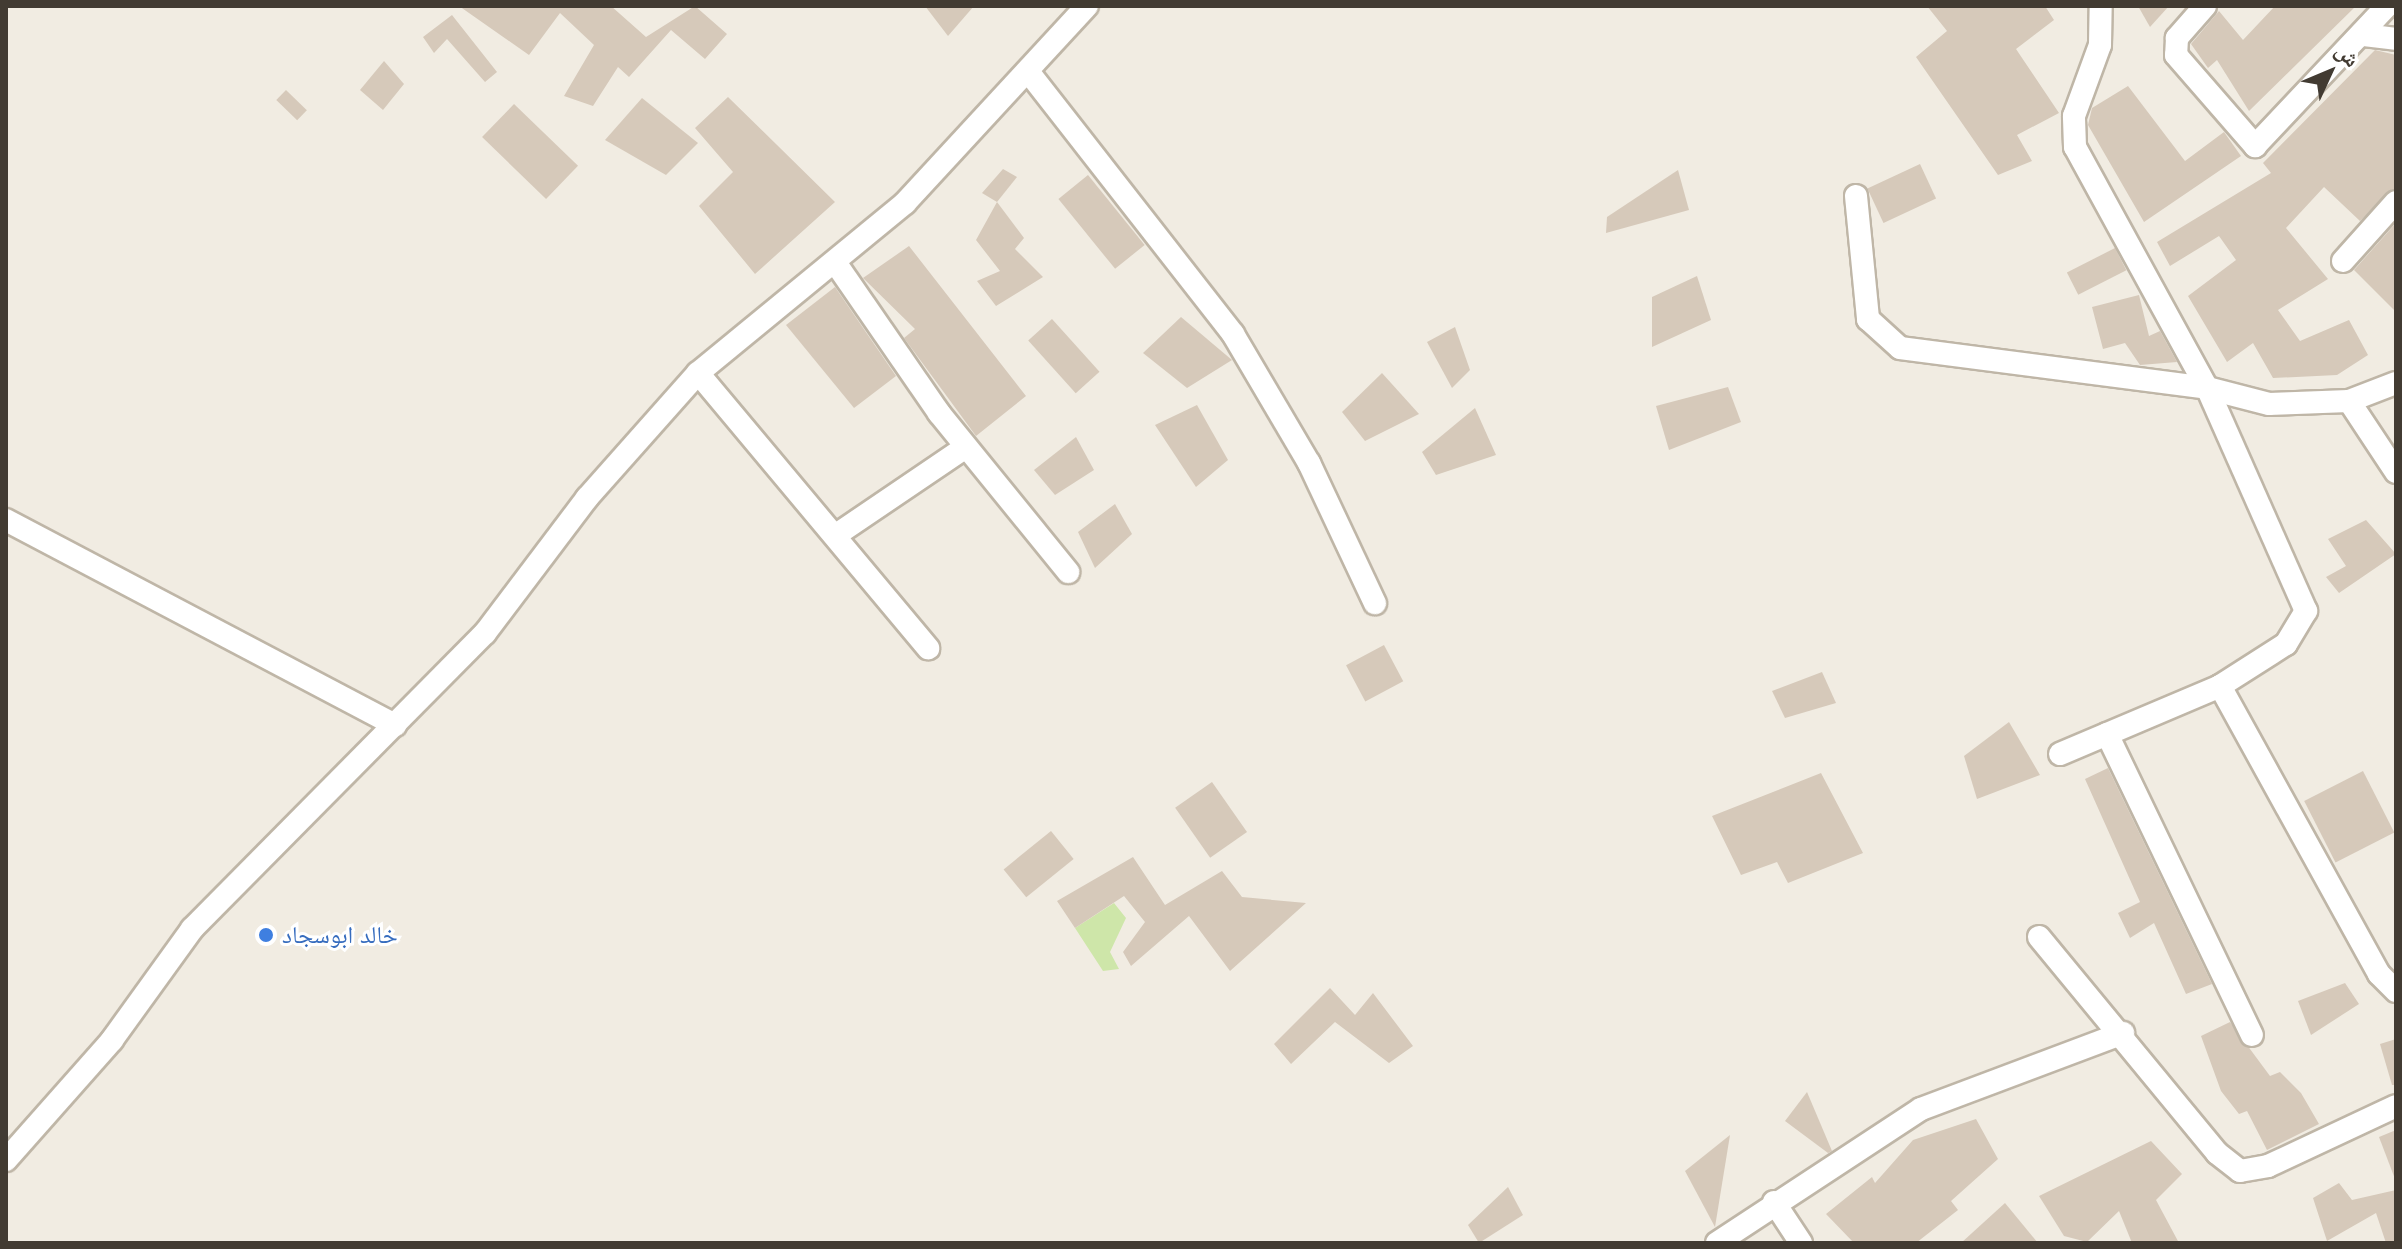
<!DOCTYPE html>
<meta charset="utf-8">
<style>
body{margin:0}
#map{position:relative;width:2402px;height:1249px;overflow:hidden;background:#f1ece2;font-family:Arial,"Noto Naskh Arabic",sans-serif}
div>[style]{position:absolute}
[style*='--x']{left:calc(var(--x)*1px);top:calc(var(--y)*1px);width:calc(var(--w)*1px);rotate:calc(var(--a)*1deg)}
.green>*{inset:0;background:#cee6a9}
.building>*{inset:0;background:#d6c9ba;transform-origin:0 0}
.roads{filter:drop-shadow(2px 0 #bfb6a7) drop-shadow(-2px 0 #bfb6a7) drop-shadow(0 2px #bfb6a7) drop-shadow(0 -2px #bfb6a7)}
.minor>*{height:22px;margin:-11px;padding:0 11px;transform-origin:11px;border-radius:11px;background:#fff}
.dots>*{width:22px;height:22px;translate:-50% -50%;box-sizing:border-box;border:4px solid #fff;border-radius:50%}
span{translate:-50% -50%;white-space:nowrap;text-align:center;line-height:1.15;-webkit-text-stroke:6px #fff;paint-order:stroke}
.shop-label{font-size:24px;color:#366cbe}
.left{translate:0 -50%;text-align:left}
.frame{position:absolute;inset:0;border:8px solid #423b32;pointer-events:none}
.north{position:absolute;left:2290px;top:32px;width:80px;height:80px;-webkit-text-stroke:6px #fff;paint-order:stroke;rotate:46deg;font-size:22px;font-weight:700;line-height:32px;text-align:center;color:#423b32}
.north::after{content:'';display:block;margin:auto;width:28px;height:36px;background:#423b32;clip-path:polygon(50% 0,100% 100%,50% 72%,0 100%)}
</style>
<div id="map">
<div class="green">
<div style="clip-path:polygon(1114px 903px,1126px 918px,1110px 952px,1119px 969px,1103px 971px,1075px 928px)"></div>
</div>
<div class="building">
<div style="clip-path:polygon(459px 6px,611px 6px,646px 37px,695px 6px,727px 34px,705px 59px,671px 30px,629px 77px,618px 67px,593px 106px,564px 96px,594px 45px,560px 13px,529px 55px)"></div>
<div style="clip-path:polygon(925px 6px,974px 6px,948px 36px)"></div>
<div style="clip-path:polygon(1927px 6px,2045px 6px,2054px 20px,2016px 49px,2059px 113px,2017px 135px,2032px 161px,1998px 175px,1916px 57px,1947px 31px)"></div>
<div style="clip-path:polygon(2138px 6px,2169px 6px,2150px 27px)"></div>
<div style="clip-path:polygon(2275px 6px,2356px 6px,2249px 111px,2217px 60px,2208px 68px,2191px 44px,2219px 11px,2243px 40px)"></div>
<div style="clip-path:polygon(452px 15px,497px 72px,485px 82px,447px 39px,434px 53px,423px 37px)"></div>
<div style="clip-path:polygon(2375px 50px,2396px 55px,2396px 188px,2360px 221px,2324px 187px,2286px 228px,2328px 279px,2278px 310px,2300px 341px,2349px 320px,2368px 355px,2337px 375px,2273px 378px,2253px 343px,2227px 362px,2188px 296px,2236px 260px,2219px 236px,2170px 266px,2157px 242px,2271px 173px,2263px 163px)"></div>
<div style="clip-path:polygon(384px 61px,404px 84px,383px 110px,360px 90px)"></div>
<div style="clip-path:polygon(2128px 86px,2185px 161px,2224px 132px,2241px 156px,2144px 222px,2088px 125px,2092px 108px)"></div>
<div style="left:286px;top:90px;width:29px;height:14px;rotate:44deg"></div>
<div style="clip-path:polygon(728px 97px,835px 202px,755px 274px,699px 206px,733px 172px,695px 128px)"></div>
<div style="clip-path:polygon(642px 98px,698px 143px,666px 175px,605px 140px)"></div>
<div style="left:514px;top:104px;width:89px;height:46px;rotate:44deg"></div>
<div style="left:1920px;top:164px;width:38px;height:58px;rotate:65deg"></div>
<div style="clip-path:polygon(1003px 169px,1017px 177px,997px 202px,982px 193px)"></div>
<div style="clip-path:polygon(1678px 170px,1689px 210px,1606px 233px,1607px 217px)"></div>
<div style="left:1088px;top:175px;width:90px;height:38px;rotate:51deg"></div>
<div style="clip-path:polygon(997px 202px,1024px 238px,1015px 249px,1043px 277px,996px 306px,977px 281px,1000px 271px,976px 240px)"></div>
<div style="clip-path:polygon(2396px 223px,2396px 312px,2354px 270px)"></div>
<div style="clip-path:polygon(909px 246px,1026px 396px,976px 436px,904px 338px,915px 329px,863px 278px)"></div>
<div style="left:2115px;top:248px;width:25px;height:54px;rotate:63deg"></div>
<div style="clip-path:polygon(1697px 276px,1711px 320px,1652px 347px,1652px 297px)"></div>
<div style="clip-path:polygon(835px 287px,896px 376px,854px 408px,786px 325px)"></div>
<div style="clip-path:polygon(2139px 295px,2149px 336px,2160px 331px,2177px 362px,2140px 365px,2125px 343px,2103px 349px,2092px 307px)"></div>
<div style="clip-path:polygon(1181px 317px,1232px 360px,1187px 388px,1143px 353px)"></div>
<div style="left:1052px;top:319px;width:71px;height:32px;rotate:48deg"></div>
<div style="clip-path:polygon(1455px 327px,1470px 370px,1452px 388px,1427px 342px)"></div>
<div style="clip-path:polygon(1382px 373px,1419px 414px,1365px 441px,1342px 412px)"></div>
<div style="clip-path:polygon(1728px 387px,1741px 422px,1669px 450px,1656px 406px)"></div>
<div style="clip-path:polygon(1197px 405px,1228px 460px,1196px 487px,1155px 425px)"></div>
<div style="clip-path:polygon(1475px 408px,1496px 455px,1436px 475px,1422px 452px)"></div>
<div style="clip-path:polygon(1076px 437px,1094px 470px,1055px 495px,1034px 470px)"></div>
<div style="clip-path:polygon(1115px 504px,1132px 534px,1095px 568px,1078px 532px)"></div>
<div style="clip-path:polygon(2366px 520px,2396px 554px,2339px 593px,2326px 577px,2346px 566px,2328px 539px)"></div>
<div style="left:1384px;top:645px;width:41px;height:43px;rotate:62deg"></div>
<div style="clip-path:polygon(1822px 672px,1836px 703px,1785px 718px,1772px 691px)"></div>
<div style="clip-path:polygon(2009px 722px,2040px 775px,1977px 799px,1964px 756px)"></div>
<div style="clip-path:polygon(2108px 768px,2212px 984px,2186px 994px,2154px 923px,2130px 938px,2118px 913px,2140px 902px,2085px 779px)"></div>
<div style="left:2363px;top:771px;width:69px;height:66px;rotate:63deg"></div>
<div style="clip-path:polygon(1821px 773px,1863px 853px,1788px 883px,1777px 862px,1741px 875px,1712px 816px)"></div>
<div style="left:1212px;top:782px;width:61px;height:45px;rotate:55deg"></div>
<div style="left:1051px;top:831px;width:36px;height:61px;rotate:51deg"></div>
<div style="clip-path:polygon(1133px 857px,1165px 905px,1222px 871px,1242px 897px,1306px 903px,1230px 971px,1189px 916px,1131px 966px,1123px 952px,1145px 922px,1124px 896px,1075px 928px,1057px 901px)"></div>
<div style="clip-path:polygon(2345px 983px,2359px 1004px,2311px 1035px,2298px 1001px)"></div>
<div style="clip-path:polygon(1330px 988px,1355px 1015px,1373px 993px,1413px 1046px,1389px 1063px,1335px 1022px,1291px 1064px,1274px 1044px)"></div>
<div style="clip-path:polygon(2230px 1022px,2270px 1076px,2280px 1072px,2301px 1093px,2319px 1124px,2267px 1150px,2247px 1111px,2239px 1114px,2221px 1091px,2201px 1036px)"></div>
<div style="clip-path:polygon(2396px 1039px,2396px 1085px,2392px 1085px,2380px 1044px)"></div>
<div style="clip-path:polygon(1807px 1092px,1832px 1151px,1828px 1153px,1785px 1121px)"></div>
<div style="clip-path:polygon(1976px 1119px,1998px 1159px,1951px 1201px,1958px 1210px,1916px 1243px,1854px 1243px,1826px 1214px,1872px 1177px,1875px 1183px,1913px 1140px)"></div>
<div style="clip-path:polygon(2396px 1130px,2396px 1179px,2395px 1179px,2379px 1137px)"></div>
<div style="clip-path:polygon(1730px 1135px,1715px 1227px,1685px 1171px)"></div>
<div style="clip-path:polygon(2151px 1141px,2182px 1174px,2156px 1200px,2179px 1243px,2132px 1243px,2119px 1211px,2087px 1242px,2064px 1236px,2039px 1196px)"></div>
<div style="clip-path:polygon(2339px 1183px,2352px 1200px,2396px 1190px,2396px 1243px,2386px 1243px,2376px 1213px,2327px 1241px,2313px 1198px)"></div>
<div style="clip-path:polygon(1508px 1187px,1523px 1215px,1479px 1243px,1468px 1225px)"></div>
<div style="clip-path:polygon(2005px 1203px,2038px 1243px,1961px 1243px)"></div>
</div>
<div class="roads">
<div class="minor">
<div style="--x:2205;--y:6;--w:43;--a:131.2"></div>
<div style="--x:2177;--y:38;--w:17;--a:93"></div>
<div style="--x:2176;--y:55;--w:121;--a:49"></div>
<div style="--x:2255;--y:146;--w:192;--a:-46.7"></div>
<div style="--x:2364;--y:35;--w:32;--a:7"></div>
<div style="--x:1030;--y:74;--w:330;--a:52"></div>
<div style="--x:1233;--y:334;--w:150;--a:59.5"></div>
<div style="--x:1309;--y:463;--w:155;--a:64.8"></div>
<div style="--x:1856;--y:196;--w:124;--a:84.4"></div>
<div style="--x:1868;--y:319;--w:43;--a:42.2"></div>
<div style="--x:1900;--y:348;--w:310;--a:7.4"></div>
<div style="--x:2207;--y:388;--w:64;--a:14.5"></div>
<div style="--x:2269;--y:404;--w:80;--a:-2.1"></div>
<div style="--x:2349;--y:401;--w:50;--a:-21"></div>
<div style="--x:2343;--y:261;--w:79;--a:-48.1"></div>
<div style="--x:837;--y:265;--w:180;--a:55.4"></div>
<div style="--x:939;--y:413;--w:205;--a:50.9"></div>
<div style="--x:698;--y:373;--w:359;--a:50.1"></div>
<div style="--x:2349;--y:401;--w:85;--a:56.5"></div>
<div style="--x:6;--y:520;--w:440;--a:27.8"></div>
<div style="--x:836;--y:535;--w:157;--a:-34.1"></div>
<div style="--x:2220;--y:686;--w:329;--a:61.1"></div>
<div style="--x:2379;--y:974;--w:24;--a:45"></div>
<div style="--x:2107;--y:734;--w:334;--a:64.3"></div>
<div style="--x:2060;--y:754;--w:174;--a:-23"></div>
<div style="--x:2220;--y:686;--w:78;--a:-32.5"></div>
<div style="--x:2286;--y:644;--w:39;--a:-59"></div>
<div style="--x:2306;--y:611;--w:244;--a:-113.9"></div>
<div style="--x:2207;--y:388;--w:275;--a:-118.7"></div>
<div style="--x:2075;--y:147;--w:31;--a:-92"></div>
<div style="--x:2074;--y:116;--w:76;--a:-69.9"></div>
<div style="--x:2100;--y:45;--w:39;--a:-89"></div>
<div style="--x:2039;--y:937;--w:280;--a:50.5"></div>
<div style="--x:2217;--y:1153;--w:29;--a:38"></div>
<div style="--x:2240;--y:1171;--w:28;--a:-10"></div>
<div style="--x:2268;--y:1166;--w:141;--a:-25.1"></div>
<div style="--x:6;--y:1160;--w:160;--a:-48.5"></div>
<div style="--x:112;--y:1040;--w:137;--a:-54.2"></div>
<div style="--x:192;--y:929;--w:416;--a:-45.3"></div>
<div style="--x:485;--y:633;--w:169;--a:-52.9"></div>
<div style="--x:587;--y:498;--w:167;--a:-48.4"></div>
<div style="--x:698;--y:373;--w:268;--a:-39.4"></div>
<div style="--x:905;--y:203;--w:268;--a:-47.3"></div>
<div style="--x:1774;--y:1202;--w:49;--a:56.6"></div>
<div style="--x:1717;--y:1243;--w:244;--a:-33.3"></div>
<div style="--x:1921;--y:1109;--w:216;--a:-20.6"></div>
</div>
</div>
<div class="dots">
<div style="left:266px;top:935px;background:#3f7fe0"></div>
</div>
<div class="shop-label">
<span class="left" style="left:282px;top:935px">خالد ابوسجاد</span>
</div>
<div class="frame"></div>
<div class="north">ش</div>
</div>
